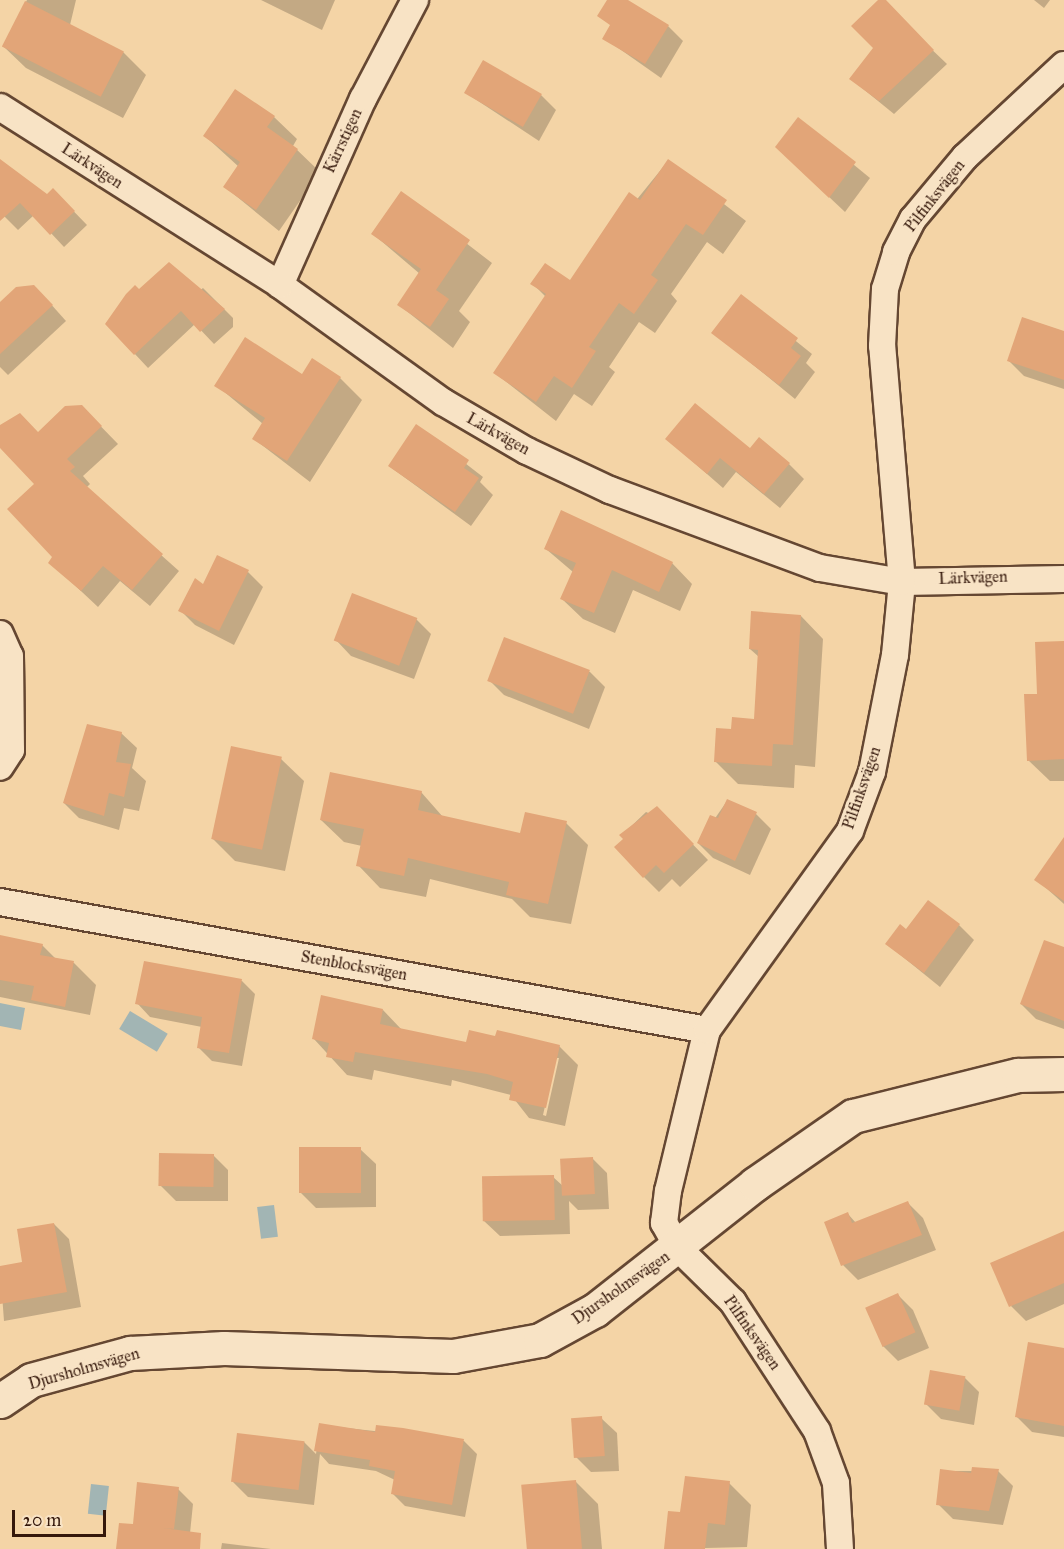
<!DOCTYPE html>
<meta charset="utf-8">
<style>
body{margin:0}
#map{position:relative;width:1064px;height:1549px;overflow:hidden;background:#f4d4a6;font-family:"IM FELL Great Primer",serif}
div>[style]{position:absolute}
[style*='--x']{left:calc(var(--x)*1px);top:calc(var(--y)*1px);width:calc(var(--w)*1px);rotate:calc(var(--a)*1deg)}
.water>*{inset:0;background:#a2b5b4;transform-origin:0 0}
.shadow>*{inset:0;background:#0003}
.building>*{inset:0;background:#e2a578;transform-origin:0 0}
.roads{filter:drop-shadow(2px 0 #654732) drop-shadow(-2px 0 #654732) drop-shadow(0 2px #654732) drop-shadow(0 -2px #654732)}
.street>*{height:26px;margin:-13px;padding:0 13px;transform-origin:13px;border-radius:13px;background:#f8e3c5}
.secondary>*{height:33px;margin:-16.5px;padding:0 16.5px;transform-origin:16.5px;border-radius:16.5px;background:#f8e3c5}
span{translate:-50% -50%;white-space:nowrap;text-align:center;line-height:1.15;-webkit-text-stroke:6px #f8e3c5;paint-order:stroke}
.street-label{font-size:16px;color:#35180b}
.scale{position:absolute;left:12px;top:1510px;width:94px;height:27px;box-sizing:border-box;border:3px solid #35180b;border-top:0;padding-left:8px;font-size:18px;line-height:21px;white-space:nowrap;color:#35180b;-webkit-text-stroke:4px #f8e3c5;paint-order:stroke}
</style>
<div id="map">
<div class="water">
<div style="clip-path:polygon(0 1003px,25px 1008px,21px 1030px,0 1026px)"></div>
<div style="left:130px;top:1011px;width:44px;height:21px;rotate:31deg"></div>
<div style="left:274px;top:1205px;width:32px;height:17px;rotate:83deg"></div>
<div style="left:91px;top:1484px;width:18px;height:30px;rotate:6deg"></div>
</div>
<div class="shadow">
<div style="clip-path:polygon(27px 0,76px 0,70px 25px,123px 52px,146px 75px,123px 118px,26px 68px,3px 46px)"></div>
<div style="clip-path:polygon(261px 0,335px 0,322px 30px)"></div>
<div style="clip-path:polygon(880px 0,947px 64px,894px 114px,851px 79px,874px 48px)"></div>
<div style="clip-path:polygon(1034px 0,1050px 0,1044px 8px)"></div>
<div style="clip-path:polygon(668px 26px,683px 41px,661px 78px,604px 38px)"></div>
<div style="clip-path:polygon(236px 91px,274px 117px,297px 139px,293px 146px,320px 172px,279px 231px,225px 187px,239px 167px,205px 136px)"></div>
<div style="clip-path:polygon(466px 93px,541px 95px,556px 110px,539px 141px)"></div>
<div style="clip-path:polygon(798px 119px,870px 178px,845px 212px,792px 162px)"></div>
<div style="clip-path:polygon(0 160px,47px 196px,53px 190px,87px 225px,64px 247px,34px 215px,18px 230px,0 212px)"></div>
<div style="clip-path:polygon(668px 161px,746px 221px,723px 254px,707px 242px,671px 294px,677px 301px,655px 333px,639px 322px,609px 367px,615px 372px,592px 406px,574px 394px,556px 421px,495px 373px,546px 297px,532px 283px,570px 282px)"></div>
<div style="clip-path:polygon(401px 193px,492px 263px,459px 311px,470px 322px,453px 348px,399px 305px,420px 274px,373px 234px)"></div>
<div style="clip-path:polygon(203px 288px,233px 318px,233px 327px,214px 344px,195px 324px,148px 368px,106px 323px,139px 291px,198px 292px)"></div>
<div style="clip-path:polygon(741px 297px,812px 354px,806px 363px,815px 372px,795px 399px,713px 332px)"></div>
<div style="clip-path:polygon(49px 302px,66px 321px,8px 375px,0 367px,0 304px)"></div>
<div style="clip-path:polygon(1064px 333px,1064px 389px,1024px 376px,1008px 360px)"></div>
<div style="clip-path:polygon(340px 378px,362px 400px,310px 482px,254px 439px,263px 424px,216px 385px)"></div>
<div style="clip-path:polygon(81px 406px,118px 444px,83px 476px,90px 484px,86px 488px,179px 571px,150px 606px,120px 581px,98px 607px,50px 562px,54px 557px,36px 484px,0 446px,0 427px,39px 434px)"></div>
<div style="clip-path:polygon(417px 426px,483px 477px,480px 482px,493px 495px,471px 526px,389px 466px)"></div>
<div style="clip-path:polygon(667px 439px,750px 450px,789px 464px,804px 479px,780px 508px,736px 472px,723px 488px)"></div>
<div style="clip-path:polygon(546px 549px,672px 563px,692px 584px,680px 611px,633px 590px,615px 633px,583px 619px,562px 599px,573px 572px)"></div>
<div style="clip-path:polygon(248px 572px,263px 587px,234px 645px,195px 625px,180px 610px,203px 587px)"></div>
<div style="clip-path:polygon(801px 616px,823px 639px,815px 767px,795px 765px,794px 788px,738px 784px,715px 761px,755px 720px,759px 657px,750px 649px)"></div>
<div style="clip-path:polygon(416px 619px,431px 634px,414px 679px,351px 656px,336px 640px)"></div>
<div style="clip-path:polygon(505px 639px,590px 672px,605px 687px,589px 729px,504px 695px,489px 680px)"></div>
<div style="clip-path:polygon(1064px 643px,1064px 781px,1050px 781px,1028px 760px,1038px 695px)"></div>
<div style="clip-path:polygon(121px 733px,137px 748px,132px 768px,146px 781px,139px 811px,124px 808px,119px 830px,79px 818px,64px 803px)"></div>
<div style="clip-path:polygon(281px 759px,304px 781px,285px 871px,235px 861px,213px 839px)"></div>
<div style="clip-path:polygon(421px 792px,443px 817px,521px 835px,566px 823px,588px 845px,571px 924px,530px 917px,512px 899px,430px 879px,426px 897px,380px 888px,358px 865px,362px 846px,344px 842px,321px 820px)"></div>
<div style="clip-path:polygon(727px 801px,756px 814px,771px 829px,750px 875px,713px 858px,698px 843px)"></div>
<div style="clip-path:polygon(646px 812px,672px 823px,708px 860px,680px 887px,672px 879px,659px 892px,644px 877px,622px 835px)"></div>
<div style="clip-path:polygon(1064px 856px,1064px 904px,1036px 879px)"></div>
<div style="clip-path:polygon(959px 925px,974px 940px,940px 987px,887px 944px,907px 931px)"></div>
<div style="clip-path:polygon(0 937px,42px 945px,56px 959px,74px 963px,96px 985px,90px 1015px,0 997px)"></div>
<div style="clip-path:polygon(1064px 949px,1064px 1029px,1036px 1019px,1021px 1004px)"></div>
<div style="clip-path:polygon(146px 963px,242px 981px,255px 994px,242px 1066px,212px 1061px,198px 1047px,202px 1027px,150px 1017px,137px 1003px)"></div>
<div style="clip-path:polygon(evenodd,383px 1010px,402px 1030px,467px 1043px,559px 1046px,578px 1065px,565px 1126px,529px 1118px,511px 1095px,452px 1080px,451px 1086px,374px 1070px,372px 1080px,347px 1075px,314px 1039px,383px 1010px,556px 1058px,559px 1058px,546px 1116px,543px 1115px,556px 1058px)"></div>
<div style="clip-path:polygon(360px 1149px,376px 1164px,376px 1207px,316px 1208px,301px 1193px)"></div>
<div style="clip-path:polygon(213px 1155px,228px 1170px,228px 1201px,176px 1201px,161px 1186px)"></div>
<div style="clip-path:polygon(592px 1158px,607px 1173px,609px 1209px,578px 1210px,569px 1201px,570px 1234px,500px 1236px,484px 1221px,553px 1177px,563px 1186px)"></div>
<div style="clip-path:polygon(908px 1203px,923px 1218px,936px 1250px,858px 1280px,843px 1265px,848px 1214px,856px 1223px)"></div>
<div style="clip-path:polygon(54px 1224px,69px 1239px,81px 1307px,4px 1321px,0 1268px,24px 1263px)"></div>
<div style="clip-path:polygon(1064px 1237px,1064px 1304px,1026px 1321px,1011px 1306px)"></div>
<div style="clip-path:polygon(898px 1295px,913px 1310px,929px 1348px,898px 1361px,883px 1346px)"></div>
<div style="clip-path:polygon(1064px 1349px,1064px 1437px,1032px 1432px,1017px 1417px)"></div>
<div style="clip-path:polygon(964px 1377px,979px 1392px,974px 1425px,941px 1419px,926px 1404px)"></div>
<div style="clip-path:polygon(601px 1418px,617px 1433px,619px 1471px,591px 1472px,576px 1457px)"></div>
<div style="clip-path:polygon(320px 1425px,464px 1441px,477px 1454px,465px 1517px,405px 1506px,392px 1493px,395px 1480px,376px 1471px,329px 1464px,320px 1454px,314px 1505px,248px 1497px,233px 1482px,304px 1442px,316px 1454px)"></div>
<div style="clip-path:polygon(942px 1471px,998px 1471px,1013px 1486px,1003px 1525px,953px 1519px,938px 1504px)"></div>
<div style="clip-path:polygon(575px 1481px,598px 1504px,602px 1549px,528px 1549px)"></div>
<div style="clip-path:polygon(729px 1483px,751px 1505px,747px 1547px,665px 1549px,682px 1514px)"></div>
<div style="clip-path:polygon(178px 1489px,193px 1504px,189px 1543px,177px 1549px,118px 1549px,134px 1526px)"></div>
<div style="clip-path:polygon(222px 1543px,271px 1549px,221px 1549px)"></div>
</div>
<div class="building">
<div style="clip-path:polygon(607px 0,628px 0,669px 25px,645px 64px,602px 39px,610px 25px,597px 16px)"></div>
<div style="clip-path:polygon(878px 0,886px 0,934px 50px,879px 101px,849px 79px,873px 48px,851px 26px)"></div>
<div style="left:25px;top:1px;width:111px;height:51px;rotate:27deg"></div>
<div style="left:483px;top:60px;width:68px;height:38px;rotate:30deg"></div>
<div style="clip-path:polygon(235px 89px,275px 116px,267px 127px,298px 149px,256px 210px,223px 187px,240px 162px,203px 136px)"></div>
<div style="clip-path:polygon(798px 117px,856px 162px,829px 198px,775px 147px)"></div>
<div style="clip-path:polygon(0 159px,47px 194px,53px 188px,75px 211px,50px 235px,20px 203px,0 221px)"></div>
<div style="clip-path:polygon(668px 159px,727px 200px,703px 235px,686px 224px,651px 275px,658px 280px,634px 314px,619px 303px,589px 347px,596px 351px,572px 388px,554px 376px,536px 402px,493px 373px,546px 294px,530px 284px,545px 263px,570px 280px,629px 192px,640px 200px)"></div>
<div style="clip-path:polygon(401px 191px,470px 240px,436px 290px,449px 299px,430px 327px,397px 305px,421px 269px,371px 234px)"></div>
<div style="clip-path:polygon(169px 262px,225px 309px,200px 332px,181px 311px,134px 355px,105px 324px,126px 294px,135px 285px,139px 289px)"></div>
<div style="clip-path:polygon(34px 285px,53px 305px,0 354px,0 302px,16px 287px)"></div>
<div style="clip-path:polygon(741px 294px,798px 338px,791px 348px,801px 356px,779px 385px,711px 333px)"></div>
<div style="clip-path:polygon(1022px 317px,1064px 331px,1064px 380px,1007px 361px)"></div>
<div style="clip-path:polygon(245px 337px,302px 374px,312px 358px,341px 377px,287px 461px,252px 439px,265px 418px,214px 386px)"></div>
<div style="clip-path:polygon(695px 403px,750px 448px,759px 437px,790px 463px,764px 494px,720px 458px,707px 474px,665px 439px)"></div>
<div style="clip-path:polygon(82px 405px,102px 426px,67px 459px,75px 467px,70px 471px,163px 554px,132px 590px,103px 566px,81px 591px,48px 563px,52px 557px,7px 509px,34px 484px,0 448px,0 425px,20px 413px,38px 432px,65px 406px)"></div>
<div style="clip-path:polygon(416px 424px,469px 460px,464px 468px,479px 478px,455px 512px,388px 466px)"></div>
<div style="clip-path:polygon(561px 510px,673px 562px,659px 592px,612px 570px,594px 613px,560px 599px,576px 563px,544px 549px)"></div>
<div style="clip-path:polygon(217px 555px,249px 570px,219px 631px,178px 611px,195px 578px,203px 584px)"></div>
<div style="left:352px;top:593px;width:70px;height:51px;rotate:21deg"></div>
<div style="clip-path:polygon(751px 611px,801px 615px,793px 745px,773px 744px,772px 766px,714px 762px,716px 728px,731px 729px,732px 717px,754px 719px,758px 650px,749px 649px)"></div>
<div style="left:504px;top:637px;width:92px;height:47px;rotate:21deg"></div>
<div style="clip-path:polygon(1064px 641px,1064px 759px,1027px 761px,1024px 694px,1037px 694px,1035px 642px)"></div>
<div style="clip-path:polygon(87px 724px,122px 732px,116px 762px,131px 764px,124px 797px,109px 793px,104px 816px,63px 803px)"></div>
<div style="left:231px;top:746px;width:52px;height:95px;rotate:12deg"></div>
<div style="clip-path:polygon(330px 772px,422px 791px,418px 810px,520px 833px,525px 812px,567px 821px,548px 904px,506px 895px,509px 882px,408px 858px,404px 876px,356px 866px,364px 829px,320px 820px)"></div>
<div style="clip-path:polygon(727px 799px,757px 812px,735px 861px,697px 843px,710px 815px,718px 818px)"></div>
<div style="clip-path:polygon(657px 806px,694px 844px,664px 873px,656px 865px,643px 878px,614px 847px,623px 839px,619px 835px)"></div>
<div style="clip-path:polygon(1064px 837px,1064px 901px,1034px 880px)"></div>
<div style="clip-path:polygon(928px 900px,960px 924px,924px 973px,885px 944px,900px 924px,906px 929px)"></div>
<div style="clip-path:polygon(0 935px,43px 944px,40px 955px,74px 961px,65px 1007px,31px 1000px,34px 986px,0 980px)"></div>
<div style="clip-path:polygon(1044px 940px,1064px 947px,1064px 1021px,1020px 1004px)"></div>
<div style="clip-path:polygon(144px 961px,242px 979px,229px 1053px,197px 1048px,202px 1017px,135px 1004px)"></div>
<div style="clip-path:polygon(321px 995px,383px 1009px,380px 1024px,466px 1042px,469px 1030px,495px 1036px,497px 1030px,560px 1045px,546px 1108px,509px 1100px,513px 1082px,487px 1074px,355px 1052px,353px 1062px,326px 1057px,329px 1043px,312px 1039px)"></div>
<div style="left:361px;top:1147px;width:46px;height:62px;rotate:90deg"></div>
<div style="left:159px;top:1153px;width:55px;height:33px;rotate:1deg"></div>
<div style="left:593px;top:1157px;width:37px;height:33px;rotate:87deg"></div>
<div style="left:554px;top:1175px;width:45px;height:72px;rotate:89deg"></div>
<div style="clip-path:polygon(908px 1201px,922px 1235px,841px 1266px,824px 1222px,848px 1212px,852px 1223px)"></div>
<div style="clip-path:polygon(54px 1223px,67px 1292px,0 1304px,0 1266px,22px 1262px,17px 1229px)"></div>
<div style="clip-path:polygon(1064px 1231px,1064px 1283px,1009px 1307px,990px 1263px)"></div>
<div style="left:898px;top:1293px;width:43px;height:36px;rotate:66deg"></div>
<div style="clip-path:polygon(1028px 1342px,1064px 1348px,1064px 1426px,1015px 1417px)"></div>
<div style="left:930px;top:1370px;width:36px;height:35px;rotate:10deg"></div>
<div style="left:602px;top:1416px;width:40px;height:31px;rotate:86deg"></div>
<div style="clip-path:polygon(319px 1423px,375px 1432px,376px 1425px,403px 1428px,464px 1439px,452px 1505px,391px 1494px,395px 1471px,369px 1466px,370px 1460px,314px 1451px)"></div>
<div style="left:237px;top:1433px;width:68px;height:49px;rotate:7deg"></div>
<div style="clip-path:polygon(972px 1467px,999px 1469px,989px 1511px,936px 1505px,940px 1469px,971px 1473px)"></div>
<div style="clip-path:polygon(685px 1476px,730px 1481px,725px 1525px,708px 1523px,705px 1549px,664px 1549px,668px 1511px,680px 1512px)"></div>
<div style="left:576px;top:1480px;width:69px;height:55px;rotate:85deg"></div>
<div style="clip-path:polygon(137px 1482px,179px 1487px,174px 1529px,163px 1528px,201px 1533px,200px 1549px,116px 1549px,119px 1523px,133px 1524px)"></div>
</div>
<div class="roads">
<div class="street">
<div style="--x:0;--y:107;--w:332;--a:32.4"></div>
<div style="--x:280;--y:285;--w:201;--a:35.7"></div>
<div style="--x:443;--y:402;--w:97;--a:30.3"></div>
<div style="--x:527;--y:451;--w:92;--a:25.2"></div>
<div style="--x:610;--y:490;--w:224;--a:20.4"></div>
<div style="--x:820;--y:568;--w:83;--a:9.7"></div>
<div style="--x:902;--y:582;--w:162;--a:-1.1"></div>
<div style="--x:280;--y:285;--w:204;--a:-66"></div>
<div style="--x:363;--y:99;--w:112;--a:-62.3"></div>
<div style="--x:0;--y:634;--w:24;--a:66"></div>
<div style="--x:10;--y:656;--w:94;--a:89.4"></div>
<div style="--x:11;--y:750;--w:20;--a:123"></div>
<div style="--x:0;--y:902;--w:718;--a:10.26"></div>
<div style="--x:840;--y:1549;--w:66;--a:-93.5"></div>
<div style="--x:836;--y:1483;--w:55;--a:-110.1"></div>
<div style="--x:817;--y:1431;--w:154;--a:-123.1"></div>
<div style="--x:733;--y:1302;--w:77;--a:-135.5"></div>
<div style="--x:678;--y:1248;--w:29;--a:-119"></div>
<div style="--x:664;--y:1223;--w:32;--a:-83"></div>
<div style="--x:668;--y:1191;--w:166;--a:-76.4"></div>
<div style="--x:707;--y:1030;--w:245;--a:-54.3"></div>
<div style="--x:850;--y:831;--w:63;--a:-69.6"></div>
<div style="--x:872;--y:772;--w:119;--a:-78.9"></div>
<div style="--x:895;--y:655;--w:73;--a:-84.5"></div>
<div style="--x:902;--y:582;--w:237;--a:-94.8"></div>
<div style="--x:882;--y:346;--w:57;--a:-87"></div>
<div style="--x:885;--y:289;--w:39;--a:-73"></div>
<div style="--x:896;--y:252;--w:37;--a:-63"></div>
<div style="--x:913;--y:219;--w:81;--a:-50"></div>
<div style="--x:965;--y:157;--w:135;--a:-42.9"></div>
</div>
<div class="secondary">
<div style="--x:0;--y:1401;--w:37;--a:-34"></div>
<div style="--x:31;--y:1380;--w:103;--a:-15.3"></div>
<div style="--x:130;--y:1353;--w:94;--a:-3"></div>
<div style="--x:224;--y:1348;--w:229;--a:2"></div>
<div style="--x:453;--y:1356;--w:88;--a:-10.4"></div>
<div style="--x:540;--y:1340;--w:63;--a:-28.6"></div>
<div style="--x:595;--y:1310;--w:204;--a:-38.2"></div>
<div style="--x:755;--y:1184;--w:119;--a:-34.8"></div>
<div style="--x:853;--y:1116;--w:170;--a:-14"></div>
<div style="--x:1018;--y:1075;--w:46;--a:-1.2"></div>
</div>
</div>
<div class="street-label">
<span style="left:343px;top:141px;rotate:-65deg">Kärrstigen</span>
<span style="left:92px;top:166px;rotate:33deg">Lärkvägen</span>
<span style="left:935px;top:196px;rotate:-52deg">Pilfinksvägen</span>
<span style="left:498px;top:434px;rotate:29deg">Lärkvägen</span>
<span style="left:973px;top:578px;rotate:-2deg">Lärkvägen</span>
<span style="left:862px;top:788px;rotate:-71deg">Pilfinksvägen</span>
<span style="left:354px;top:966px;rotate:10deg">Stenblocksvägen</span>
<span style="left:621px;top:1288px;rotate:-35deg">Djursholmsvägen</span>
<span style="left:752px;top:1333px;rotate:55deg">Pilfinksvägen</span>
<span style="left:84px;top:1369px;rotate:-16deg">Djursholmsvägen</span>
</div>
<div class="scale">20 m</div>
</div>
